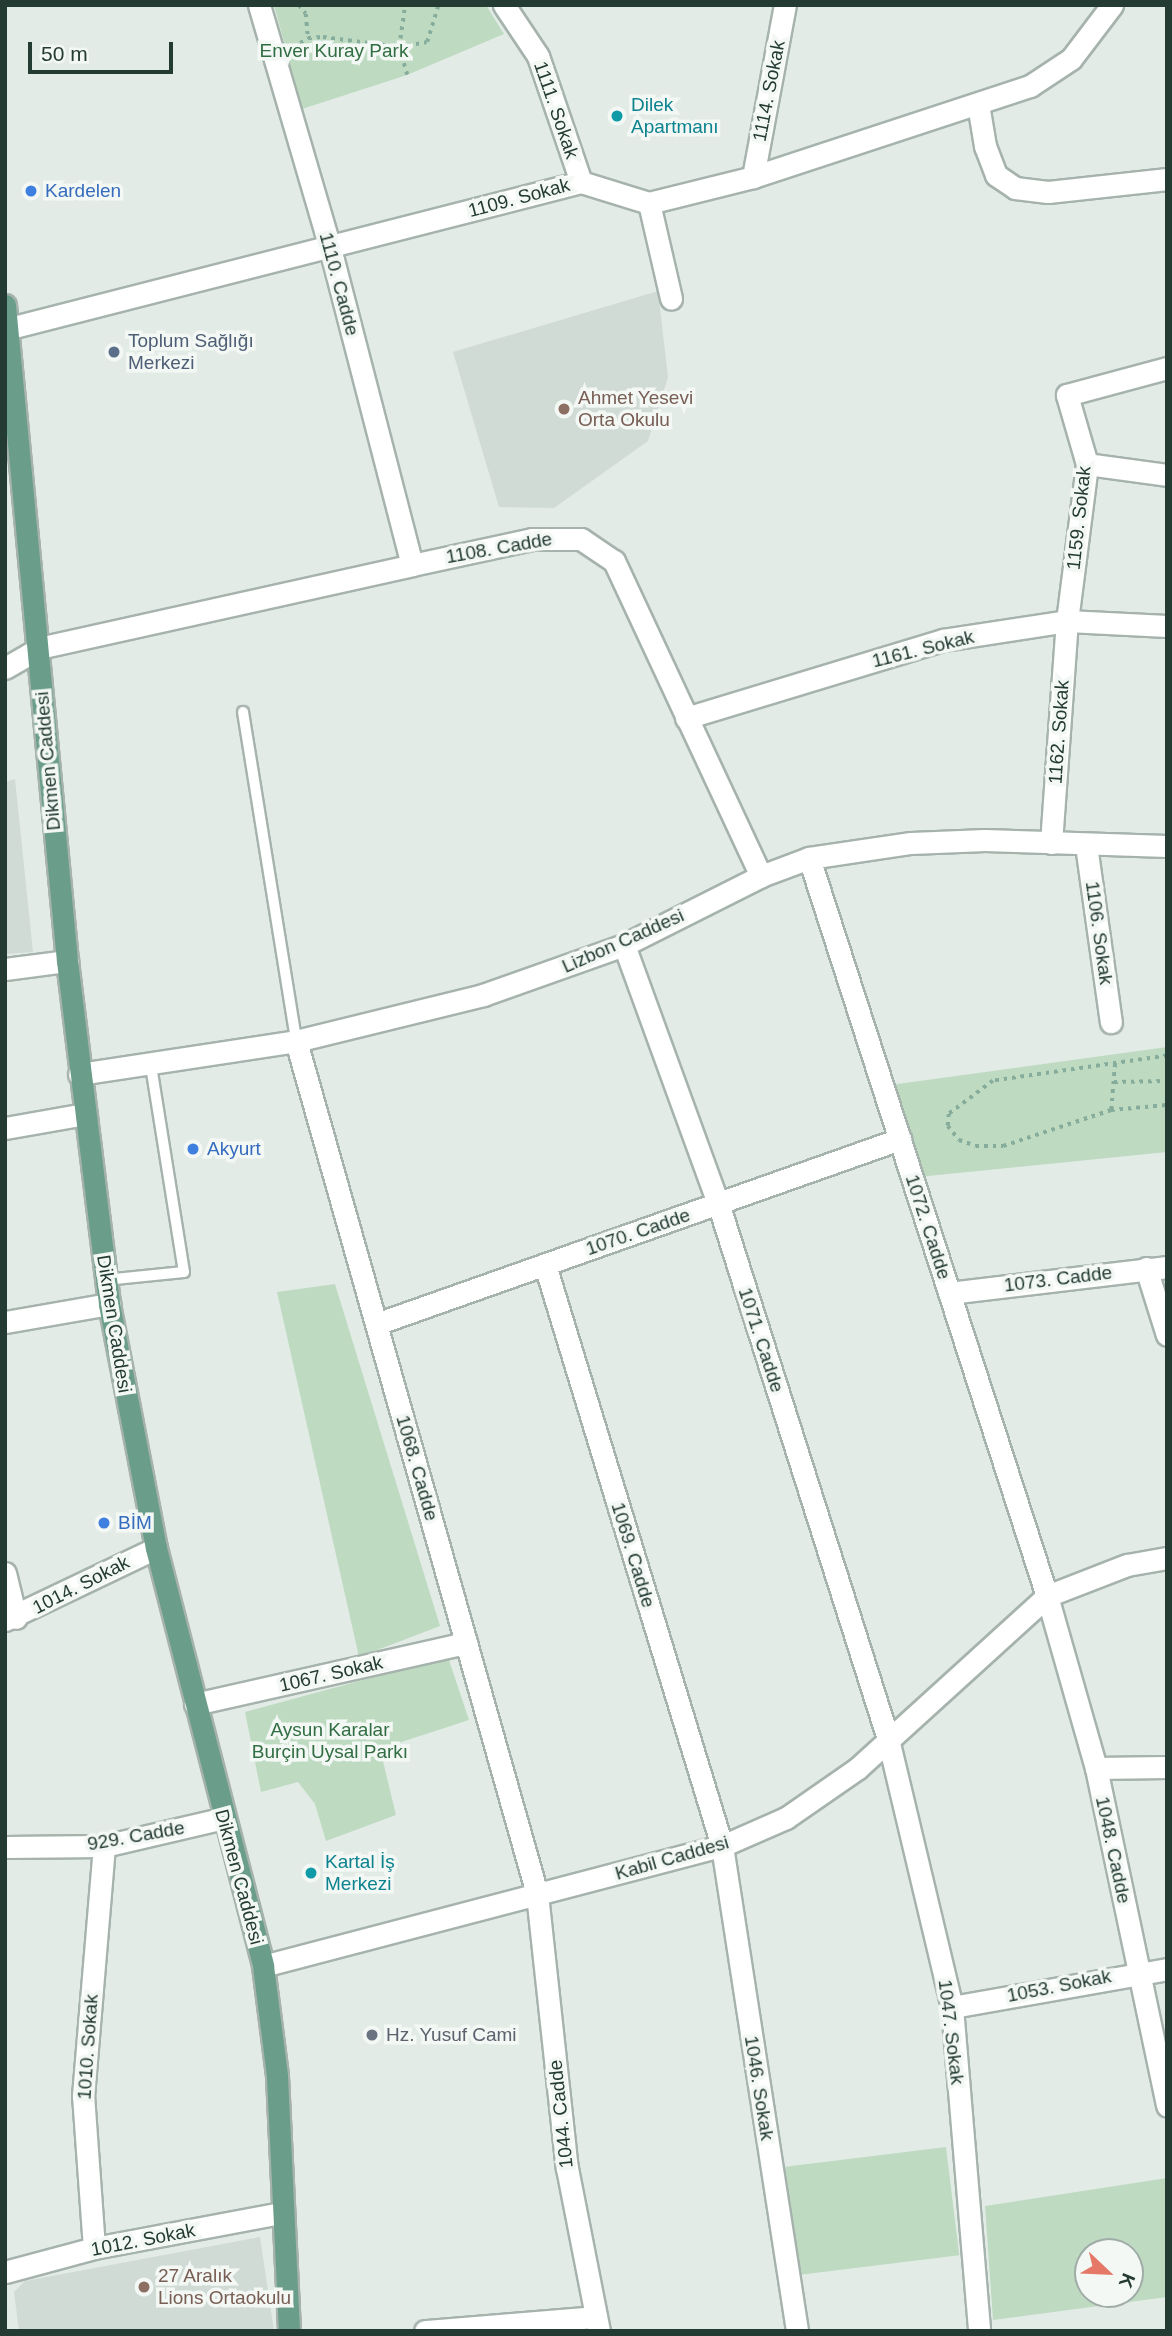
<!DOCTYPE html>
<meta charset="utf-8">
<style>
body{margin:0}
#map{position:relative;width:1172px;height:2336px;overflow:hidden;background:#e3ebe7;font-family:Helvetica,sans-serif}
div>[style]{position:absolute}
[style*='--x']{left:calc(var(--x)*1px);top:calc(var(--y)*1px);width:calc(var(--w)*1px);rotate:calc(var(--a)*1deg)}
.built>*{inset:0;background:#d1dbd6}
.green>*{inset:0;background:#bedbc2;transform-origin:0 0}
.path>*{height:3.5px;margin-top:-1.75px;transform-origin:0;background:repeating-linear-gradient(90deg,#86ac9c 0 3.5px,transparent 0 8.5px)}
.roads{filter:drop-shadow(2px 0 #a6b3ad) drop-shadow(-2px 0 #a6b3ad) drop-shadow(0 2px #a6b3ad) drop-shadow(0 -2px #a6b3ad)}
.service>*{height:10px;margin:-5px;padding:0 5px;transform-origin:5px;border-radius:5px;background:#fff}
.minor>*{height:21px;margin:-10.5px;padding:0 10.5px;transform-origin:10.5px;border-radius:10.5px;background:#fff}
.secondary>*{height:21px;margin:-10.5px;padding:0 10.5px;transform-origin:10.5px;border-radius:10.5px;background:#fff}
.primary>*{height:21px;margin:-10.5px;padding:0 10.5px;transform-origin:10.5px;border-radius:10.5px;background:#6b9d8b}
.dots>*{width:19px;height:19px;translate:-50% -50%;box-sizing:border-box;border:4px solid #f3f8f5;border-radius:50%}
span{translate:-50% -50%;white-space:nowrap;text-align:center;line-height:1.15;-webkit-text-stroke:7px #f3f8f5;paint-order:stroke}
.park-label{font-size:19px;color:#326e43}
.street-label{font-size:19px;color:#243b33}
.culture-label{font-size:19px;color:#0d838f}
.left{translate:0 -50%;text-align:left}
.shop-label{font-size:19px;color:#366cbe}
.service-label{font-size:19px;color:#4e5e75}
.education-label{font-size:19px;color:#785e54}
.worship-label{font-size:19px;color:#5b616d}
.frame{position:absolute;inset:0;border:7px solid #243b33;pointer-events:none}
.north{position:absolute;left:1074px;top:2238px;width:70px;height:70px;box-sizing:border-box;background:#f3f8f5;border:2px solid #a0aca7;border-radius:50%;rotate:113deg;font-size:19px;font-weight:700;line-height:28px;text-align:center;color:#243b33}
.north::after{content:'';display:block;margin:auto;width:24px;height:32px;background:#e57867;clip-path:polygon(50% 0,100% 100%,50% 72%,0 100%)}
.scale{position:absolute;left:28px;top:42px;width:145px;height:32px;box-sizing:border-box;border:4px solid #243b33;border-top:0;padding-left:9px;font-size:21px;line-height:24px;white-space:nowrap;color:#243b33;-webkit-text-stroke:5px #f3f8f5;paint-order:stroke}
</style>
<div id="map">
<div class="built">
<div style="clip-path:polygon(658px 291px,668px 377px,648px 441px,554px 508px,499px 507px,453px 352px)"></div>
<div style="clip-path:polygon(15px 779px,33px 952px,5px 954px,5px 782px)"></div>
<div style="clip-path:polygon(260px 2237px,274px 2331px,19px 2331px,14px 2292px,25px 2281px)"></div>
</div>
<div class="green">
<div style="clip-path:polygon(274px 5px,486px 5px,504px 34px,407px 75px,302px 109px)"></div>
<div style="clip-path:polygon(1167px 1047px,1167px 1152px,918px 1177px,890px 1085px)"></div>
<div style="clip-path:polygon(335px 1284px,440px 1626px,359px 1657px,277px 1292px)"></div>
<div style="clip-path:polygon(448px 1657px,469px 1720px,380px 1749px,396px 1815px,326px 1841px,315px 1804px,298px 1782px,261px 1792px,245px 1712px)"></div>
<div style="left:946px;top:2147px;width:109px;height:162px;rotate:83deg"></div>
<div style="clip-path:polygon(evenodd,1167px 2178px,1167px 2297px,993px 2320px,985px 2206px,1167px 2178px,1130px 2252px,1130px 2294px,1088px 2294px,1088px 2252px,1130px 2252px)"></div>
</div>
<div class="path">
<div style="--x:299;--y:5;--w:11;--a:52"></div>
<div style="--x:306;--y:14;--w:24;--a:85"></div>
<div style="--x:293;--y:48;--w:18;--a:-34"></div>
<div style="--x:308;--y:38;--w:15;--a:-4"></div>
<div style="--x:323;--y:37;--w:77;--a:7.5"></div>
<div style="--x:399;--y:47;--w:42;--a:-81.9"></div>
<div style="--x:407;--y:75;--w:29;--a:-106"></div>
<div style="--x:399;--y:47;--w:28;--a:-10"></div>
<div style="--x:427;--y:42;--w:39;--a:-73"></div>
<div style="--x:1167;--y:1056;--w:176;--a:171.8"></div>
<div style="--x:993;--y:1081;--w:55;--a:143.1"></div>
<div style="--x:949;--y:1114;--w:12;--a:95"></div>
<div style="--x:948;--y:1126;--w:18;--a:52"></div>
<div style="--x:959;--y:1140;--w:18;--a:19"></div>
<div style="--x:976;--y:1146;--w:27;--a:0"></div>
<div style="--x:1003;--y:1146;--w:114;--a:-18.4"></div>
<div style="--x:1111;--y:1110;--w:56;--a:-5.1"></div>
<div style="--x:1114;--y:1082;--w:53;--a:-1.1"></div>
<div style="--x:1111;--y:1110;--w:49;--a:-85.3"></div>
</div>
<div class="roads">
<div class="service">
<div style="--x:243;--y:712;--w:333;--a:80.8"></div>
<div style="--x:105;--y:1280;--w:79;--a:-5.8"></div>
<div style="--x:184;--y:1272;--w:210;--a:-99.1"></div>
</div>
<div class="minor">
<div style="--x:259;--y:5;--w:253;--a:73.7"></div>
<div style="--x:330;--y:248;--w:327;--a:75.5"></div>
<div style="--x:504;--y:5;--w:61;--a:56.3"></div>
<div style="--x:538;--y:56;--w:133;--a:71.2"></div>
<div style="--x:978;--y:104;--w:43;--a:80.5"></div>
<div style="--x:985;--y:146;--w:31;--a:69"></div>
<div style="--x:996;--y:175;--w:23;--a:34"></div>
<div style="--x:1015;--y:188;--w:33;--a:7"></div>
<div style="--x:1048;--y:192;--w:120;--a:-6.2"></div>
<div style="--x:753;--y:177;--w:175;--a:-79.5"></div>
<div style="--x:649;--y:203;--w:98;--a:77"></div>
<div style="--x:10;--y:328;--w:589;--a:-14.34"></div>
<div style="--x:581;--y:182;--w:71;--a:17.2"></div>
<div style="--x:649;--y:203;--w:107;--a:-14"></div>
<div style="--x:753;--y:177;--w:292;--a:-18.2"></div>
<div style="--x:1030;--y:86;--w:49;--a:-33.4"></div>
<div style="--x:1071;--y:59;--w:68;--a:-52.8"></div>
<div style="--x:1087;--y:464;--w:81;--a:7.8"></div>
<div style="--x:5;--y:668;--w:39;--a:-30"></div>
<div style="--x:39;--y:648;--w:382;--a:-12.5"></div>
<div style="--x:412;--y:565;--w:123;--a:-12.2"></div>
<div style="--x:532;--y:539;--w:49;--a:0"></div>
<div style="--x:581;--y:539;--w:40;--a:34"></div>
<div style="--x:614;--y:561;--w:348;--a:65"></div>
<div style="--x:686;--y:718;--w:269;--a:-16.9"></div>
<div style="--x:943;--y:640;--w:125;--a:-8.7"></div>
<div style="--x:1067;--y:621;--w:100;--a:2.9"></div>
<div style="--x:1051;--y:843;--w:223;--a:-85.9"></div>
<div style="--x:1067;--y:621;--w:158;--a:-82.7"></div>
<div style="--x:1087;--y:464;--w:72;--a:-106.2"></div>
<div style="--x:1067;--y:395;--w:104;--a:-15.1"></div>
<div style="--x:1086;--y:845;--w:179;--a:82"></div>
<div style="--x:809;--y:858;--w:775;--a:72.13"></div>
<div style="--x:1047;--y:1596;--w:179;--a:74.1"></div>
<div style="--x:1096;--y:1768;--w:345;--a:78.1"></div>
<div style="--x:624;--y:945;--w:275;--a:70"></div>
<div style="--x:718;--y:1203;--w:562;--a:72.4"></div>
<div style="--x:888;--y:1739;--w:276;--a:76.6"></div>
<div style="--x:952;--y:2007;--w:325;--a:85.2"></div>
<div style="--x:5;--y:969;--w:63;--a:-7.4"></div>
<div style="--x:296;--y:1041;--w:886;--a:74.22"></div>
<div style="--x:537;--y:1894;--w:276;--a:83.8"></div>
<div style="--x:567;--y:2168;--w:166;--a:78.9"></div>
<div style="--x:5;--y:1128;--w:80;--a:-10"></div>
<div style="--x:545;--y:1265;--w:607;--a:73.06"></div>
<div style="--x:722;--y:1846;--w:491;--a:81.2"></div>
<div style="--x:1146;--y:1268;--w:70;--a:72.6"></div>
<div style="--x:949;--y:1293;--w:220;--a:-6.8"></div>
<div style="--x:5;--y:1322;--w:106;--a:-9.8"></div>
<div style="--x:376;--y:1324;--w:556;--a:-19.45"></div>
<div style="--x:5;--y:1573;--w:46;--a:76.3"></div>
<div style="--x:5;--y:1620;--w:167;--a:-25.5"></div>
<div style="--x:195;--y:1704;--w:278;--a:-12.7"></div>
<div style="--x:1096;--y:1768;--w:71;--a:-0.8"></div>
<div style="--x:5;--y:1847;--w:99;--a:-0.6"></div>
<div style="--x:104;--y:1846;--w:123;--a:-13.1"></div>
<div style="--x:952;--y:2007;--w:218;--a:-10"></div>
<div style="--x:94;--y:2248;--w:152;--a:-94.1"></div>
<div style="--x:83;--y:2096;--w:251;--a:-85.2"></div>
<div style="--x:5;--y:2272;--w:92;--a:-15.1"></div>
<div style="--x:94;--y:2248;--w:190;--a:-10.6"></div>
<div style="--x:425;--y:2331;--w:171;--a:-4.7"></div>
</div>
<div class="secondary">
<div style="--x:79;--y:1074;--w:219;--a:-8.6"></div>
<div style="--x:296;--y:1041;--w:193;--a:-13.8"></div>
<div style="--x:483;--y:995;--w:150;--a:-19.5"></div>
<div style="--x:624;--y:945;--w:153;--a:-26.7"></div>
<div style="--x:761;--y:876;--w:51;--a:-20.6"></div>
<div style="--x:809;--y:858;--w:103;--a:-8.4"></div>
<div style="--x:911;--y:843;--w:74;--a:-2.3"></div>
<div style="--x:985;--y:840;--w:182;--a:1.9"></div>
<div style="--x:263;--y:1966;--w:474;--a:-14.7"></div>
<div style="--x:722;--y:1846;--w:70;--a:-23.6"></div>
<div style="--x:786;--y:1818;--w:88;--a:-34.8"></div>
<div style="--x:858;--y:1768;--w:256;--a:-42.3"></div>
<div style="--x:1047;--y:1596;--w:86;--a:-21.2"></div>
<div style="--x:1127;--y:1565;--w:41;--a:-9.9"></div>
</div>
<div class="primary">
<div style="--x:5;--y:305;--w:659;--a:84.6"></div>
<div style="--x:67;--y:961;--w:346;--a:83"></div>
<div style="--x:109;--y:1304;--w:248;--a:79.1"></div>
<div style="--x:156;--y:1548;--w:431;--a:75.6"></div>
<div style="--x:263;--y:1966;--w:111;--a:82.7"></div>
<div style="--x:277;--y:2076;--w:255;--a:87.3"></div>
</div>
</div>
<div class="dots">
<div style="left:617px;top:116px;background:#0f9aa8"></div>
<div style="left:31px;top:191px;background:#3f7fe0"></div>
<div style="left:114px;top:352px;background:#5c6f8a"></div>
<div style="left:564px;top:409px;background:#8d6e63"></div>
<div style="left:193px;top:1149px;background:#3f7fe0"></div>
<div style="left:104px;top:1523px;background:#3f7fe0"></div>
<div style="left:311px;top:1873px;background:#0f9aa8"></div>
<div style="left:372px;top:2035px;background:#6b7280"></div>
<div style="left:144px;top:2287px;background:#8d6e63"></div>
</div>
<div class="park-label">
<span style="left:334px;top:51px">Enver Kuray Park</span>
<span style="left:330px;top:1741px">Aysun Karalar<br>Burçin Uysal Parkı</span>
</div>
<div class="street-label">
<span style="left:769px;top:91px;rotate:-79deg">1114. Sokak</span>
<span style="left:556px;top:110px;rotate:71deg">1111. Sokak</span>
<span style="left:519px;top:198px;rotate:-15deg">1109. Sokak</span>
<span style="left:339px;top:284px;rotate:75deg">1110. Cadde</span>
<span style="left:1079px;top:518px;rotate:-84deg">1159. Sokak</span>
<span style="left:499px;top:548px;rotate:-10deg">1108. Cadde</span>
<span style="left:923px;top:649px;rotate:-14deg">1161. Sokak</span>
<span style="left:1059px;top:732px;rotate:-86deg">1162. Sokak</span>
<span style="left:48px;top:761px;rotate:-95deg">Dikmen Caddesi</span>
<span style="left:1099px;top:933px;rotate:82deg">1106. Sokak</span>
<span style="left:623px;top:941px;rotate:-24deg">Lizbon Caddesi</span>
<span style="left:928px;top:1227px;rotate:72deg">1072. Cadde</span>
<span style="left:638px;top:1232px;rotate:-19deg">1070. Cadde</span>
<span style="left:1058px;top:1279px;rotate:-7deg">1073. Cadde</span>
<span style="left:114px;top:1324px;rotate:81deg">Dikmen Caddesi</span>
<span style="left:761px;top:1340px;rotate:72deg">1071. Cadde</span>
<span style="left:417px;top:1468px;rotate:74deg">1068. Cadde</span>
<span style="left:633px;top:1555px;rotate:73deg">1069. Cadde</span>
<span style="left:81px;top:1585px;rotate:-27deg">1014. Sokak</span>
<span style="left:331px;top:1674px;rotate:-13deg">1067. Sokak</span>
<span style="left:136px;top:1836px;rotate:-10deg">929. Cadde</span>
<span style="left:1113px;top:1850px;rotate:78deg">1048. Cadde</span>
<span style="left:672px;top:1858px;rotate:-16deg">Kabil Caddesi</span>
<span style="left:239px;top:1877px;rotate:75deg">Dikmen Caddesi</span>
<span style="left:1059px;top:1986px;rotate:-11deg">1053. Sokak</span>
<span style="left:951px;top:2032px;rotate:83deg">1047. Sokak</span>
<span style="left:88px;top:2047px;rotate:-86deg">1010. Sokak</span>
<span style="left:759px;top:2088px;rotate:81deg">1046. Sokak</span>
<span style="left:561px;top:2114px;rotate:-96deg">1044. Cadde</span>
<span style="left:143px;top:2240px;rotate:-11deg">1012. Sokak</span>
</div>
<div class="culture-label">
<span class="left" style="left:631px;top:116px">Dilek<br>Apartmanı</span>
<span class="left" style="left:325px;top:1873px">Kartal İş<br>Merkezi</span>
</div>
<div class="shop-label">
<span class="left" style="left:45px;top:191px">Kardelen</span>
<span class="left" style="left:207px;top:1149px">Akyurt</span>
<span class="left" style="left:118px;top:1523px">BİM</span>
</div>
<div class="service-label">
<span class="left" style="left:128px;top:352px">Toplum Sağlığı<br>Merkezi</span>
</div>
<div class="education-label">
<span class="left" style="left:578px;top:409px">Ahmet Yesevi<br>Orta Okulu</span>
<span class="left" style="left:158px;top:2287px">27 Aralık<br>Lions Ortaokulu</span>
</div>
<div class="worship-label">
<span class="left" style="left:386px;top:2035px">Hz. Yusuf Cami</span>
</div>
<div class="frame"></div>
<div class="north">K</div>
<div class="scale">50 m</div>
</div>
